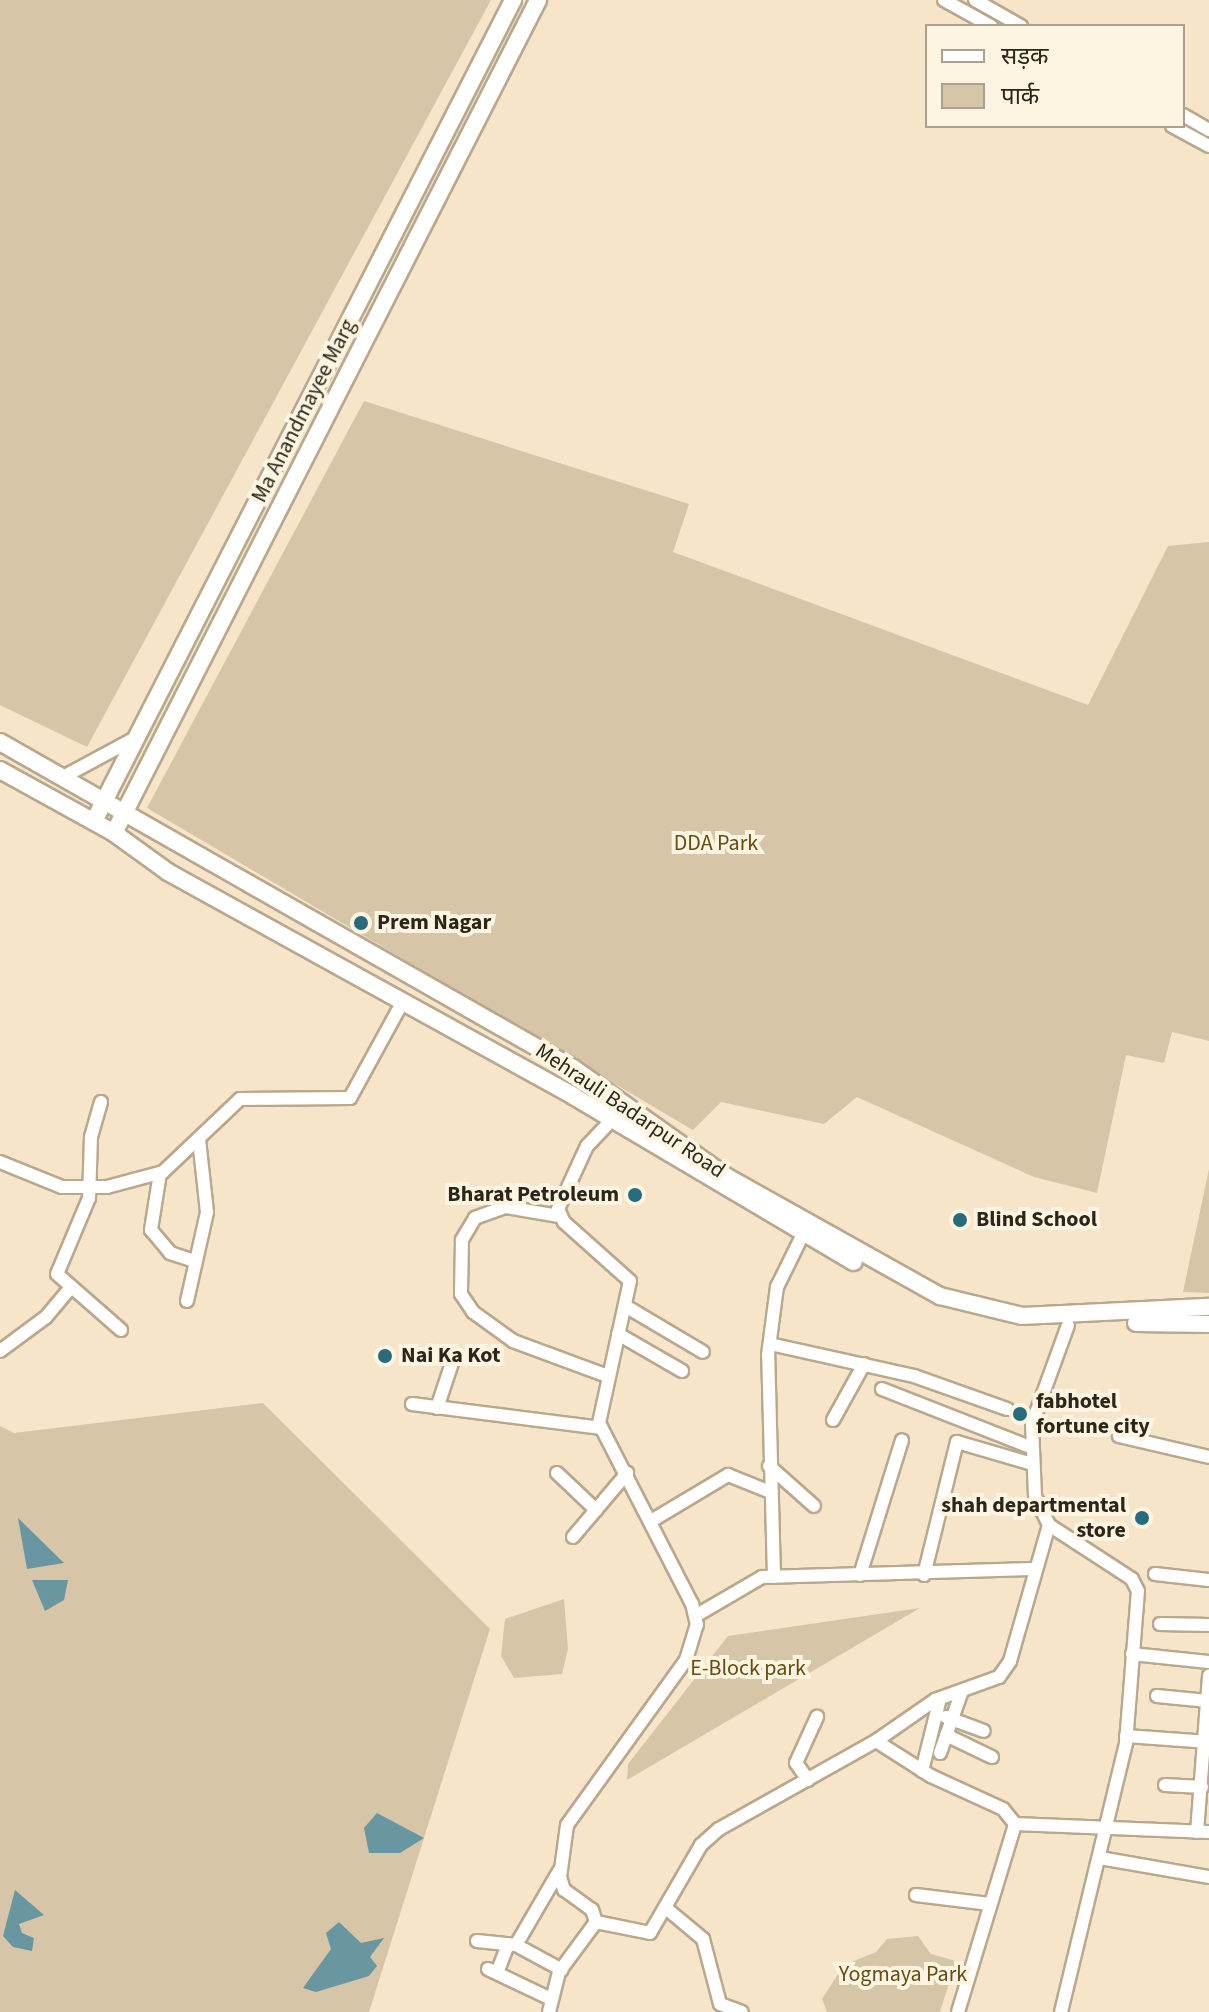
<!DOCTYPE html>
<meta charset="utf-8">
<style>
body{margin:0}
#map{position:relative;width:1209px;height:2012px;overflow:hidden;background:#f6e5c9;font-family:"Source Sans 3","Noto Sans Devanagari",sans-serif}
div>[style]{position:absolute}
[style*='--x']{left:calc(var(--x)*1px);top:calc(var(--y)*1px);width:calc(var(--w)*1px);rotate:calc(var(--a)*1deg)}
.green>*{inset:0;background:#d7c5a7}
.water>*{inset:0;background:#6896a1}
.roads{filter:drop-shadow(2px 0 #b8a88d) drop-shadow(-2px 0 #b8a88d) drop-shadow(0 2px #b8a88d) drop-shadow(0 -2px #b8a88d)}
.minor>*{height:12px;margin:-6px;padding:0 6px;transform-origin:6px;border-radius:6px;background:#fff}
.major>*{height:16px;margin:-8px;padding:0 8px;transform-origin:8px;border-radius:8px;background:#fff}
.dots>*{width:22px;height:22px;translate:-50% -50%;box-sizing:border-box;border:4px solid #fef4e2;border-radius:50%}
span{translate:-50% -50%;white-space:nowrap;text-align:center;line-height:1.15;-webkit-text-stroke:8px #fef4e2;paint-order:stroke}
.street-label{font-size:22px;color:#2b251a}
.park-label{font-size:22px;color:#674b0f}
.poi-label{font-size:22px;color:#2b251a;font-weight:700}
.left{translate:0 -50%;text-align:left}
.right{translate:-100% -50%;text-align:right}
.legend{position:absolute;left:925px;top:24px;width:260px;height:104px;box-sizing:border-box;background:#fef4e2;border:2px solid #aaa192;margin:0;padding:10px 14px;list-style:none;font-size:24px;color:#2b251a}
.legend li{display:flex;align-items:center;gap:16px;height:40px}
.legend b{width:40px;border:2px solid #aaa192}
</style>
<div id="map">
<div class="green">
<div style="clip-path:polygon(0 0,491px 0,87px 747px,0 705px)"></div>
<div style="clip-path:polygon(364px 401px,689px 504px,673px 552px,1088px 705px,1168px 546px,1209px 542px,1209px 1041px,1172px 1032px,1164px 1063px,1126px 1055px,1097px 1193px,1034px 1177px,857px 1097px,824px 1124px,721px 1102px,693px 1130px,147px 808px)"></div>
<div style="clip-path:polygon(1209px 1169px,1209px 1293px,1183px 1292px)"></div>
<div style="clip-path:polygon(263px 1403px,490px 1629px,369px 2012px,0 2012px,0 1426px,14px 1433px)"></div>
<div style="clip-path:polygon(564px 1599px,568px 1649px,562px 1674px,514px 1678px,501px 1656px,505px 1619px)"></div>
<div style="clip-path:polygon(920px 1608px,627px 1780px,628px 1764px,728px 1636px)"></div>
<div style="clip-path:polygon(918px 1936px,931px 1954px,956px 1961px,940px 2012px,827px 2012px,822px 1999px,844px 1965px,876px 1952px,887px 1939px)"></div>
</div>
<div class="water">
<div style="clip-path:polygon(18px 1518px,64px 1563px,27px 1569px)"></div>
<div style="clip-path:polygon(32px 1580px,68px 1580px,64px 1600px,45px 1611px)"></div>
<div style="clip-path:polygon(377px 1813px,424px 1838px,400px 1853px,369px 1853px,364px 1828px)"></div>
<div style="clip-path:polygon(15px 1890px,44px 1915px,19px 1924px,22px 1933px,34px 1938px,32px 1951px,13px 1947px,3px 1936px)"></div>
<div style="clip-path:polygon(339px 1922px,361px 1943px,384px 1938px,370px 1957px,377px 1966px,369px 1976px,316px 1992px,303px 1988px,331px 1949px,326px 1933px)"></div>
</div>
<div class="roads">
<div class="minor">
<div style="--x:944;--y:0;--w:54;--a:29"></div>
<div style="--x:975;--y:0;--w:53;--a:29.5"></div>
<div style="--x:1183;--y:115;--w:30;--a:30"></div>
<div style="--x:1172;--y:126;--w:42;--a:28.4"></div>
<div style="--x:63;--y:777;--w:86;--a:-28.3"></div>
<div style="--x:101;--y:1102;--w:35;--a:106"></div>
<div style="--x:91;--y:1136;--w:62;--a:91.8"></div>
<div style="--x:89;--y:1198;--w:82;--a:112.8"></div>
<div style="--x:57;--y:1274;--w:85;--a:41.2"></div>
<div style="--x:0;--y:1162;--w:67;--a:22"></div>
<div style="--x:62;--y:1187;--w:45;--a:0"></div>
<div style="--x:107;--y:1187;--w:58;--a:-15"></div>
<div style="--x:163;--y:1172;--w:106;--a:-43.5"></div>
<div style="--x:240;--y:1099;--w:110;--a:-0.5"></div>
<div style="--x:350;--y:1098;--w:108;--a:-61.3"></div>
<div style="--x:160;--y:1173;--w:58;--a:99"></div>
<div style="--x:151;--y:1230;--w:30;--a:50"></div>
<div style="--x:170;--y:1253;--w:25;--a:18"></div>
<div style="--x:559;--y:1216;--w:55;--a:-170.5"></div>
<div style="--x:505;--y:1207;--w:32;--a:160"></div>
<div style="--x:475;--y:1218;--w:26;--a:121"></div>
<div style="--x:462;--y:1240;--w:54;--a:91.1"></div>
<div style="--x:461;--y:1294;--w:22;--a:56"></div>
<div style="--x:473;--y:1312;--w:49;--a:35.9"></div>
<div style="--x:513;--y:1341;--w:98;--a:20.3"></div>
<div style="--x:187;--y:1301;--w:91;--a:-77.3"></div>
<div style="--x:207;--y:1212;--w:73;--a:-96.3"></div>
<div style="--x:627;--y:1307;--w:88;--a:30.6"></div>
<div style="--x:618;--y:1334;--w:74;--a:30"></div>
<div style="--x:770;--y:1344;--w:148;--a:12.5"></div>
<div style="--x:914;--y:1376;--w:99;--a:19.5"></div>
<div style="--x:0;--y:1351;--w:57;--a:-36.5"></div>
<div style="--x:46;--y:1317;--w:39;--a:-50"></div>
<div style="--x:882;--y:1389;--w:159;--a:21.4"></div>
<div style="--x:412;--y:1404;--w:191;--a:7.2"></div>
<div style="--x:437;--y:1408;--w:54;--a:-71.6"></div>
<div style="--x:833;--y:1420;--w:64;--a:-61"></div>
<div style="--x:1119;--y:1436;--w:92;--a:13.1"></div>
<div style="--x:769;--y:1466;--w:60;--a:41.6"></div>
<div style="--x:557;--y:1473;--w:54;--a:43.5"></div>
<div style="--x:651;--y:1521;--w:90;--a:-30.9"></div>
<div style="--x:728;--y:1475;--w:43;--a:21.8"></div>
<div style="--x:573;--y:1537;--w:84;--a:-49.8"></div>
<div style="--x:1155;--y:1574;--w:54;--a:6.3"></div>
<div style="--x:860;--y:1575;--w:141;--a:-72.7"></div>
<div style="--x:924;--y:1575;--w:137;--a:-76.1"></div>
<div style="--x:957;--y:1442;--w:75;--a:16.3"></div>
<div style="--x:774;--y:1577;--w:222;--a:-91.5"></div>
<div style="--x:768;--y:1355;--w:69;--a:-82.5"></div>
<div style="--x:777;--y:1287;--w:68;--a:-63.8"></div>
<div style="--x:697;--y:1615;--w:75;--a:-30.3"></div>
<div style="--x:762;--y:1577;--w:272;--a:-1.7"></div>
<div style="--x:1160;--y:1624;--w:49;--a:1.2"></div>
<div style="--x:1132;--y:1654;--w:77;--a:5.9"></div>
<div style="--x:1157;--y:1696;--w:51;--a:5.6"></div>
<div style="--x:946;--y:1717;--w:40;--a:20.2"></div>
<div style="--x:946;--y:1735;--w:51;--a:25.6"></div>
<div style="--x:1126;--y:1736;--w:83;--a:4.1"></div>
<div style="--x:876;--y:1741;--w:65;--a:32.5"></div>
<div style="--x:931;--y:1776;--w:79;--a:24.6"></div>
<div style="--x:1003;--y:1809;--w:19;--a:51"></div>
<div style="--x:940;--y:1753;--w:66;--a:-70.5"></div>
<div style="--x:922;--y:1771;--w:75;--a:-76.1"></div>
<div style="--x:808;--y:1780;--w:21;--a:-125"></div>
<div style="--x:796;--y:1763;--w:51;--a:-65.5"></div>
<div style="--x:1165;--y:1785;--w:37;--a:3"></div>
<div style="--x:1197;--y:1832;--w:157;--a:-85.6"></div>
<div style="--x:1100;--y:1858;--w:111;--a:9.9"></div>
<div style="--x:916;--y:1895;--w:74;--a:7"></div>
<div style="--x:667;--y:1909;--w:47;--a:39.8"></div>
<div style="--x:703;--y:1939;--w:67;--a:75.3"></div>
<div style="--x:720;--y:2004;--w:23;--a:20"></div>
<div style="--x:596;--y:1922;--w:55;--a:11.5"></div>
<div style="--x:650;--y:1933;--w:102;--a:-59.9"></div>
<div style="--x:701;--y:1845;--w:24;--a:-42"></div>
<div style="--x:719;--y:1829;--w:180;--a:-29.3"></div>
<div style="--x:876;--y:1741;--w:72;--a:-34.8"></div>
<div style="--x:935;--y:1700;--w:68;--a:-19.8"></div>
<div style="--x:999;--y:1677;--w:19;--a:-55"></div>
<div style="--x:1010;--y:1661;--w:141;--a:-74"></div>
<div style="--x:477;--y:1941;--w:39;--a:6"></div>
<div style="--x:516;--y:1945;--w:52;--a:28.5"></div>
<div style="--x:516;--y:1945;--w:86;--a:-59.8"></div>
<div style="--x:488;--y:1969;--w:70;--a:25.5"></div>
<div style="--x:497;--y:1973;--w:31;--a:-69"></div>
<div style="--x:549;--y:2012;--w:41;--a:-76"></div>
<div style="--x:559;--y:1972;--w:62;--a:-53.5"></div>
<div style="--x:596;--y:1922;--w:13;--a:-108"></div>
<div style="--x:592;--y:1910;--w:34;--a:-144"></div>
<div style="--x:564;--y:1890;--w:14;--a:-107"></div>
<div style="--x:560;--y:1877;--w:52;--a:-82.3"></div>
<div style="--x:567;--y:1825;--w:203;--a:-54.2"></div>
<div style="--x:686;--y:1660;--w:37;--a:-73"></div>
<div style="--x:697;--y:1625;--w:22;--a:-103"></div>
<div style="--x:692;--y:1604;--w:203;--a:-117.2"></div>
<div style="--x:599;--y:1423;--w:145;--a:-77.7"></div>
<div style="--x:630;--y:1281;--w:89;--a:-138.2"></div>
<div style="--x:564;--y:1222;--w:14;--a:-115"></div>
<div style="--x:558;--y:1209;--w:69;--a:-65.3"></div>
<div style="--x:587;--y:1146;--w:55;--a:-46.5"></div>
<div style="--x:958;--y:2012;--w:196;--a:-73.1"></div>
<div style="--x:1015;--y:1824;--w:194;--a:2.4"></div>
<div style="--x:1061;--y:2012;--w:277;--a:-76.4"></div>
<div style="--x:1126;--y:1743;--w:152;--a:-85.5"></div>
<div style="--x:1138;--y:1591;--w:13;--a:-117"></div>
<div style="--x:1132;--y:1579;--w:99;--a:-147"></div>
<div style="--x:1049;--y:1525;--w:32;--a:-116"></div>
<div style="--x:1035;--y:1496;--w:72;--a:-92.4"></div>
<div style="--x:1032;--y:1424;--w:105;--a:-70"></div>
</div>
<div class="major">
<div style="--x:0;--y:742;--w:659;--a:29.64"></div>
<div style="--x:573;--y:1068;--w:189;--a:35.3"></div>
<div style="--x:727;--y:1177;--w:244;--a:29.2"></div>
<div style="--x:940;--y:1296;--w:84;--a:13.7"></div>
<div style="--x:1022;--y:1316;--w:187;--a:-2.8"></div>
<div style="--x:0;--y:770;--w:130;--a:28.9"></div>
<div style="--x:114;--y:833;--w:67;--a:35.8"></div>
<div style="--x:168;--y:872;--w:463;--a:28.9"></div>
<div style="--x:573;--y:1096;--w:326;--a:30.6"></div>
<div style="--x:94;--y:821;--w:922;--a:-62.96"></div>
<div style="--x:114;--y:833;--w:935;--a:-63.02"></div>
<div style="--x:1136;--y:1323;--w:73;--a:0.8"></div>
</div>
</div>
<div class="dots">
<div style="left:361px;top:923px;background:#276c7c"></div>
<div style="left:635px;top:1195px;background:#276c7c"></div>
<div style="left:960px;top:1220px;background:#276c7c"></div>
<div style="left:385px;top:1356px;background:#276c7c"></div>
<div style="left:1020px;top:1414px;background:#276c7c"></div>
<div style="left:1142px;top:1518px;background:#276c7c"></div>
</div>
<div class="street-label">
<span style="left:304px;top:411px;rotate:-63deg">Ma Anandmayee Marg</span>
<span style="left:630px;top:1111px;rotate:34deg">Mehrauli Badarpur Road</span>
</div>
<div class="park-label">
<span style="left:716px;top:844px">DDA Park</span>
<span style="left:748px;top:1669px">E-Block park</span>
<span style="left:903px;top:1975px">Yogmaya Park</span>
</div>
<div class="poi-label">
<span class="left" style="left:377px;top:923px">Prem Nagar</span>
<span class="right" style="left:619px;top:1195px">Bharat Petroleum</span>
<span class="left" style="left:976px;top:1220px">Blind School</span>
<span class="left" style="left:401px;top:1356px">Nai Ka Kot</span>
<span class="left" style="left:1036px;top:1414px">fabhotel<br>fortune city</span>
<span class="right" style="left:1126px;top:1518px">shah departmental<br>store</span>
</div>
<ul class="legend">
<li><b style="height:10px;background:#fff"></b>सड़क</li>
<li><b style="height:22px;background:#d7c5a7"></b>पार्क</li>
</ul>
</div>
